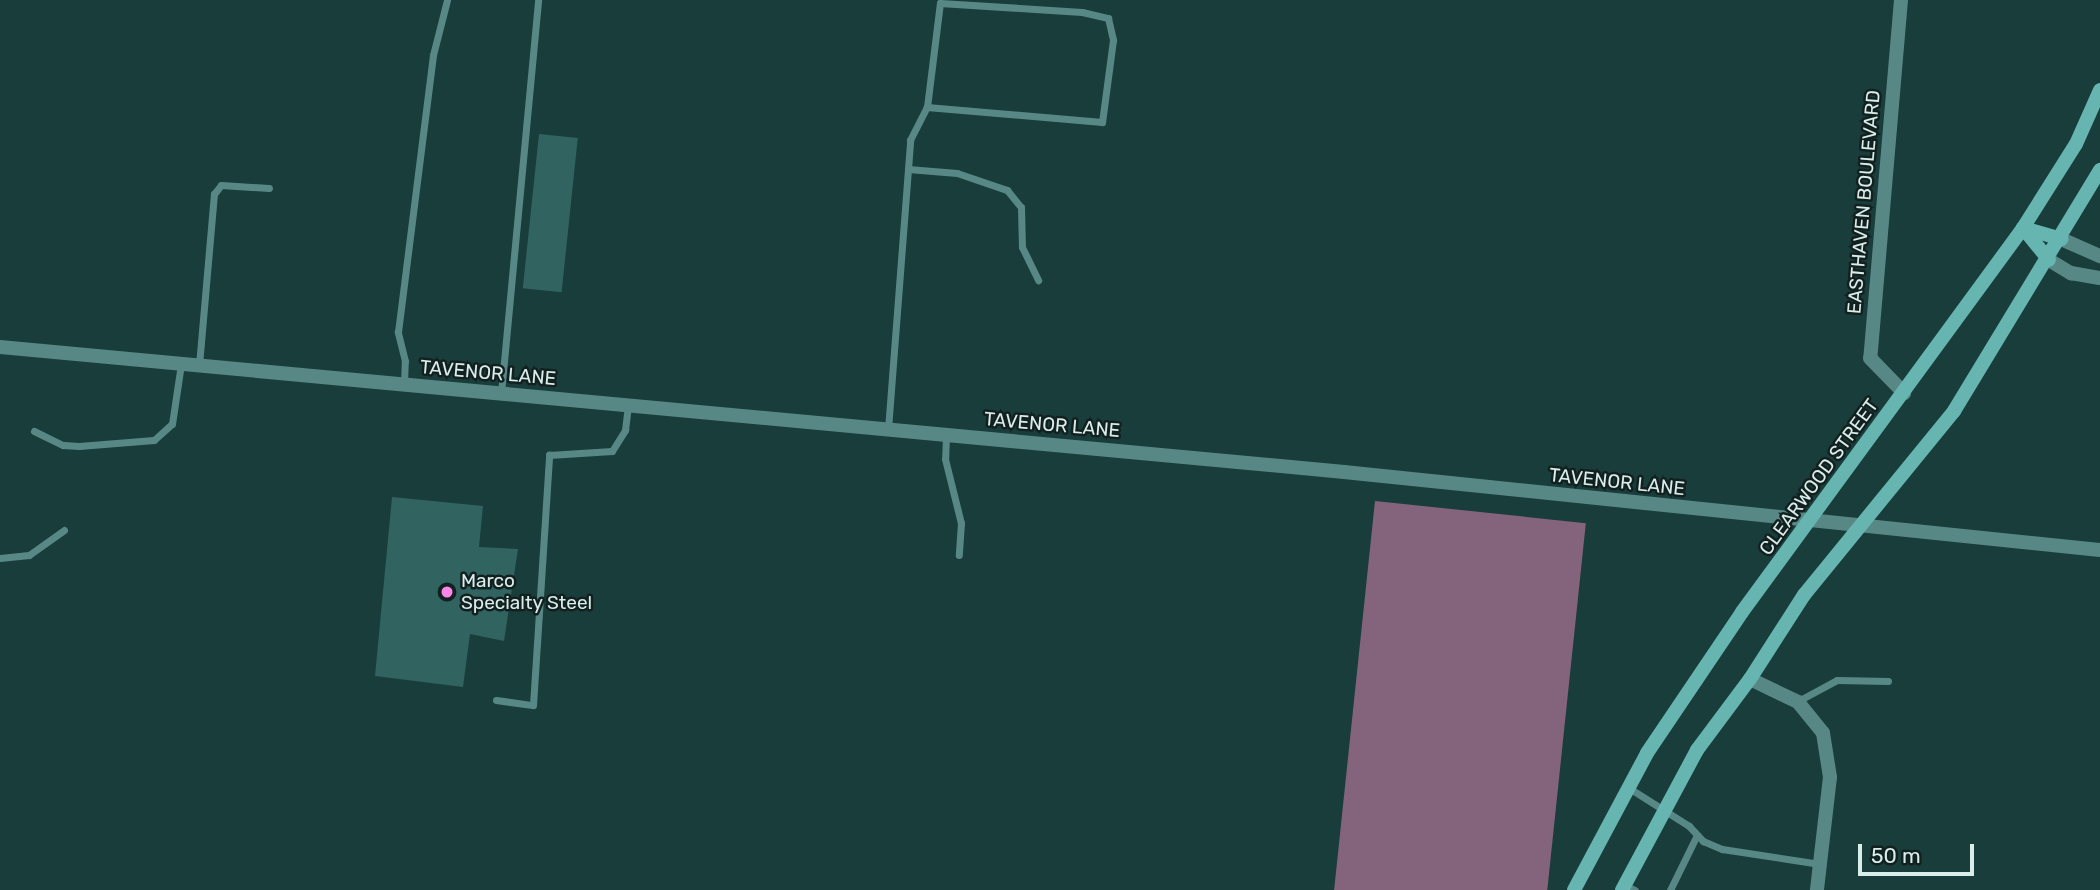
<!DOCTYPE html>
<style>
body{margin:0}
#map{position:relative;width:2100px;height:890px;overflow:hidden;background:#193d3b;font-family:Rubik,sans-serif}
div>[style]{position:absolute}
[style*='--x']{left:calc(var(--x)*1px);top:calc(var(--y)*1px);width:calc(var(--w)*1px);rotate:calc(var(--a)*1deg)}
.forest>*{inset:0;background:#84647d;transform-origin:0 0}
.building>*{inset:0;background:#316361;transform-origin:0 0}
.service>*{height:7px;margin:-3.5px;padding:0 3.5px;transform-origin:3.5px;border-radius:3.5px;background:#588885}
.minor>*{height:14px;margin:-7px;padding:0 7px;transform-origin:7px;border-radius:7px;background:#588885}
.secondary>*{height:14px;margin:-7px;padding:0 7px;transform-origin:7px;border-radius:7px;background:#67b5b1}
.dots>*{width:19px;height:19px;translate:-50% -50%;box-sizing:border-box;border:4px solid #122120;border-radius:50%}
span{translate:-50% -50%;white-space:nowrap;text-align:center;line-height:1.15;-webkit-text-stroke:5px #122120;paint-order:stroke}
.street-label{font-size:19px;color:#d9edeb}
.poi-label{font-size:19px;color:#d9edeb}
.left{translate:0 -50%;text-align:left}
.scale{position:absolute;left:1858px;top:844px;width:116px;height:32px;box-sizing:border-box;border:4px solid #d9edeb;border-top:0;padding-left:9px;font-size:21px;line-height:24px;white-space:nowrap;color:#d9edeb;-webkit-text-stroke:5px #122120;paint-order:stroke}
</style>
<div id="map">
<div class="forest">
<div style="left:1375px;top:501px;width:212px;height:392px;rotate:6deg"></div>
</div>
<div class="building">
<div style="left:539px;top:134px;width:39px;height:155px;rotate:6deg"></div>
<div style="clip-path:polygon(392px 497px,483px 506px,479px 547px,518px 549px,504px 641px,470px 634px,463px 687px,375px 676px)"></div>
</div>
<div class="service">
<div style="--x:908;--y:169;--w:49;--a:4.7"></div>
<div style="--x:957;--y:173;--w:53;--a:18.8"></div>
<div style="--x:1007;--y:190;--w:22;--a:51"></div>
<div style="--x:1021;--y:207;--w:40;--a:88.6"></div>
<div style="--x:1022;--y:247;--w:37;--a:64"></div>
<div style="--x:199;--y:365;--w:172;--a:-85"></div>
<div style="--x:214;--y:194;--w:11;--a:-52"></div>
<div style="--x:221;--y:185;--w:48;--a:3.6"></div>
<div style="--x:404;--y:384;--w:23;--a:-88"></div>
<div style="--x:405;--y:361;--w:30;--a:-104"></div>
<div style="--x:398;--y:332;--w:279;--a:-82.8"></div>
<div style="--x:433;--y:55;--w:57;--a:-75.7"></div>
<div style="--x:501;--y:393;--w:395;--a:-84.6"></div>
<div style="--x:888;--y:429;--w:290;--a:-85.6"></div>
<div style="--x:910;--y:140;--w:37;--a:-63"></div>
<div style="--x:927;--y:107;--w:105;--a:-82.9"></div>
<div style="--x:940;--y:3;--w:142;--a:3.6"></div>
<div style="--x:1082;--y:12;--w:27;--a:13"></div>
<div style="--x:1108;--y:18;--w:23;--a:77"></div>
<div style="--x:1113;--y:40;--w:83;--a:97.6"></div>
<div style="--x:1102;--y:122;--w:176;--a:-175.1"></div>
<div style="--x:34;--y:431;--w:32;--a:26"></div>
<div style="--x:63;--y:445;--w:16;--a:4"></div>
<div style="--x:79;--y:446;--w:75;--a:-4.6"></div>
<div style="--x:154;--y:440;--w:24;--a:-42"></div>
<div style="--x:172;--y:424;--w:61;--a:-81.5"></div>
<div style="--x:946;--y:435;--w:24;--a:92"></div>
<div style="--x:945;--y:459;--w:66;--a:76"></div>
<div style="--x:961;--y:523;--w:32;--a:94"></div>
<div style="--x:0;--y:558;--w:29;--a:-6"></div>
<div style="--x:29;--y:555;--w:43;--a:-35.5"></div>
<div style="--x:496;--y:700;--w:37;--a:8"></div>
<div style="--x:533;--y:705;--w:251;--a:-86.3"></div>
<div style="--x:549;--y:455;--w:63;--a:-3.6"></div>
<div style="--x:612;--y:451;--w:25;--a:-58"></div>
<div style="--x:625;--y:430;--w:24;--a:-83"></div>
<div style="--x:1798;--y:701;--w:44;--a:-28.3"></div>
<div style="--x:1837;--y:680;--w:51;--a:1.1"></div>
<div style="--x:1629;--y:788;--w:71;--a:32.3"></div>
<div style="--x:1689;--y:826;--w:21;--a:47"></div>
<div style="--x:1703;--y:841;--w:21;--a:23"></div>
<div style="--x:1722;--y:849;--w:99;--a:8.7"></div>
<div style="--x:1625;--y:885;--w:11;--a:27"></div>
<div style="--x:1670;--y:890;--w:61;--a:-63.9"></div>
</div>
<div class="minor">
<div style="--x:1901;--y:0;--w:359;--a:94.9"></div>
<div style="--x:1870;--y:358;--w:49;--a:45.8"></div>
<div style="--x:2061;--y:239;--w:43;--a:23.6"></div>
<div style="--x:2049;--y:260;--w:26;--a:31"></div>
<div style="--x:2071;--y:273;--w:29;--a:10"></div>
<div style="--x:0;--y:347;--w:1350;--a:5.31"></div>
<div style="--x:1344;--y:472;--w:760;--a:5.89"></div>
<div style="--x:1750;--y:679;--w:53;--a:25.6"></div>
<div style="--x:1798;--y:702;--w:40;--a:51"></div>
<div style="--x:1823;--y:733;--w:45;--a:81"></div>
<div style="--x:1830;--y:777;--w:114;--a:96.6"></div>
</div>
<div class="secondary">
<div style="--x:2023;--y:228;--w:41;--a:50.9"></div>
<div style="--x:2023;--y:228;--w:40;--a:16"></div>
<div style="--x:1574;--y:890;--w:155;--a:-61.9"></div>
<div style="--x:1647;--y:753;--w:170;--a:-56"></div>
<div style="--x:1742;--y:612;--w:476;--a:-53.8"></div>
<div style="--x:2023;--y:228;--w:99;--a:-57.8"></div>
<div style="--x:2076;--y:144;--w:59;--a:-66"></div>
<div style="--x:1622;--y:890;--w:159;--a:-61.8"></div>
<div style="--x:1697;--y:750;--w:89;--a:-53.3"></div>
<div style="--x:1750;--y:679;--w:100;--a:-57.3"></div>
<div style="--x:1804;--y:595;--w:237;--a:-50.8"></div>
<div style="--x:1954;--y:411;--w:282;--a:-58.8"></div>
</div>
<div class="dots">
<div style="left:447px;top:592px;background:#fa87e6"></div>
</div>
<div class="street-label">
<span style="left:1864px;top:202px;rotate:-85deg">EASTHAVEN BOULEVARD</span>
<span style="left:488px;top:373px;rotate:5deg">TAVENOR LANE</span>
<span style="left:1052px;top:425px;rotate:5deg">TAVENOR LANE</span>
<span style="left:1819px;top:477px;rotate:-54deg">CLEARWOOD STREET</span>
<span style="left:1617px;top:482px;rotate:6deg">TAVENOR LANE</span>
</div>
<div class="poi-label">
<span class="left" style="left:461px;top:592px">Marco<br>Specialty Steel</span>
</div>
<div class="scale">50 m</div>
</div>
